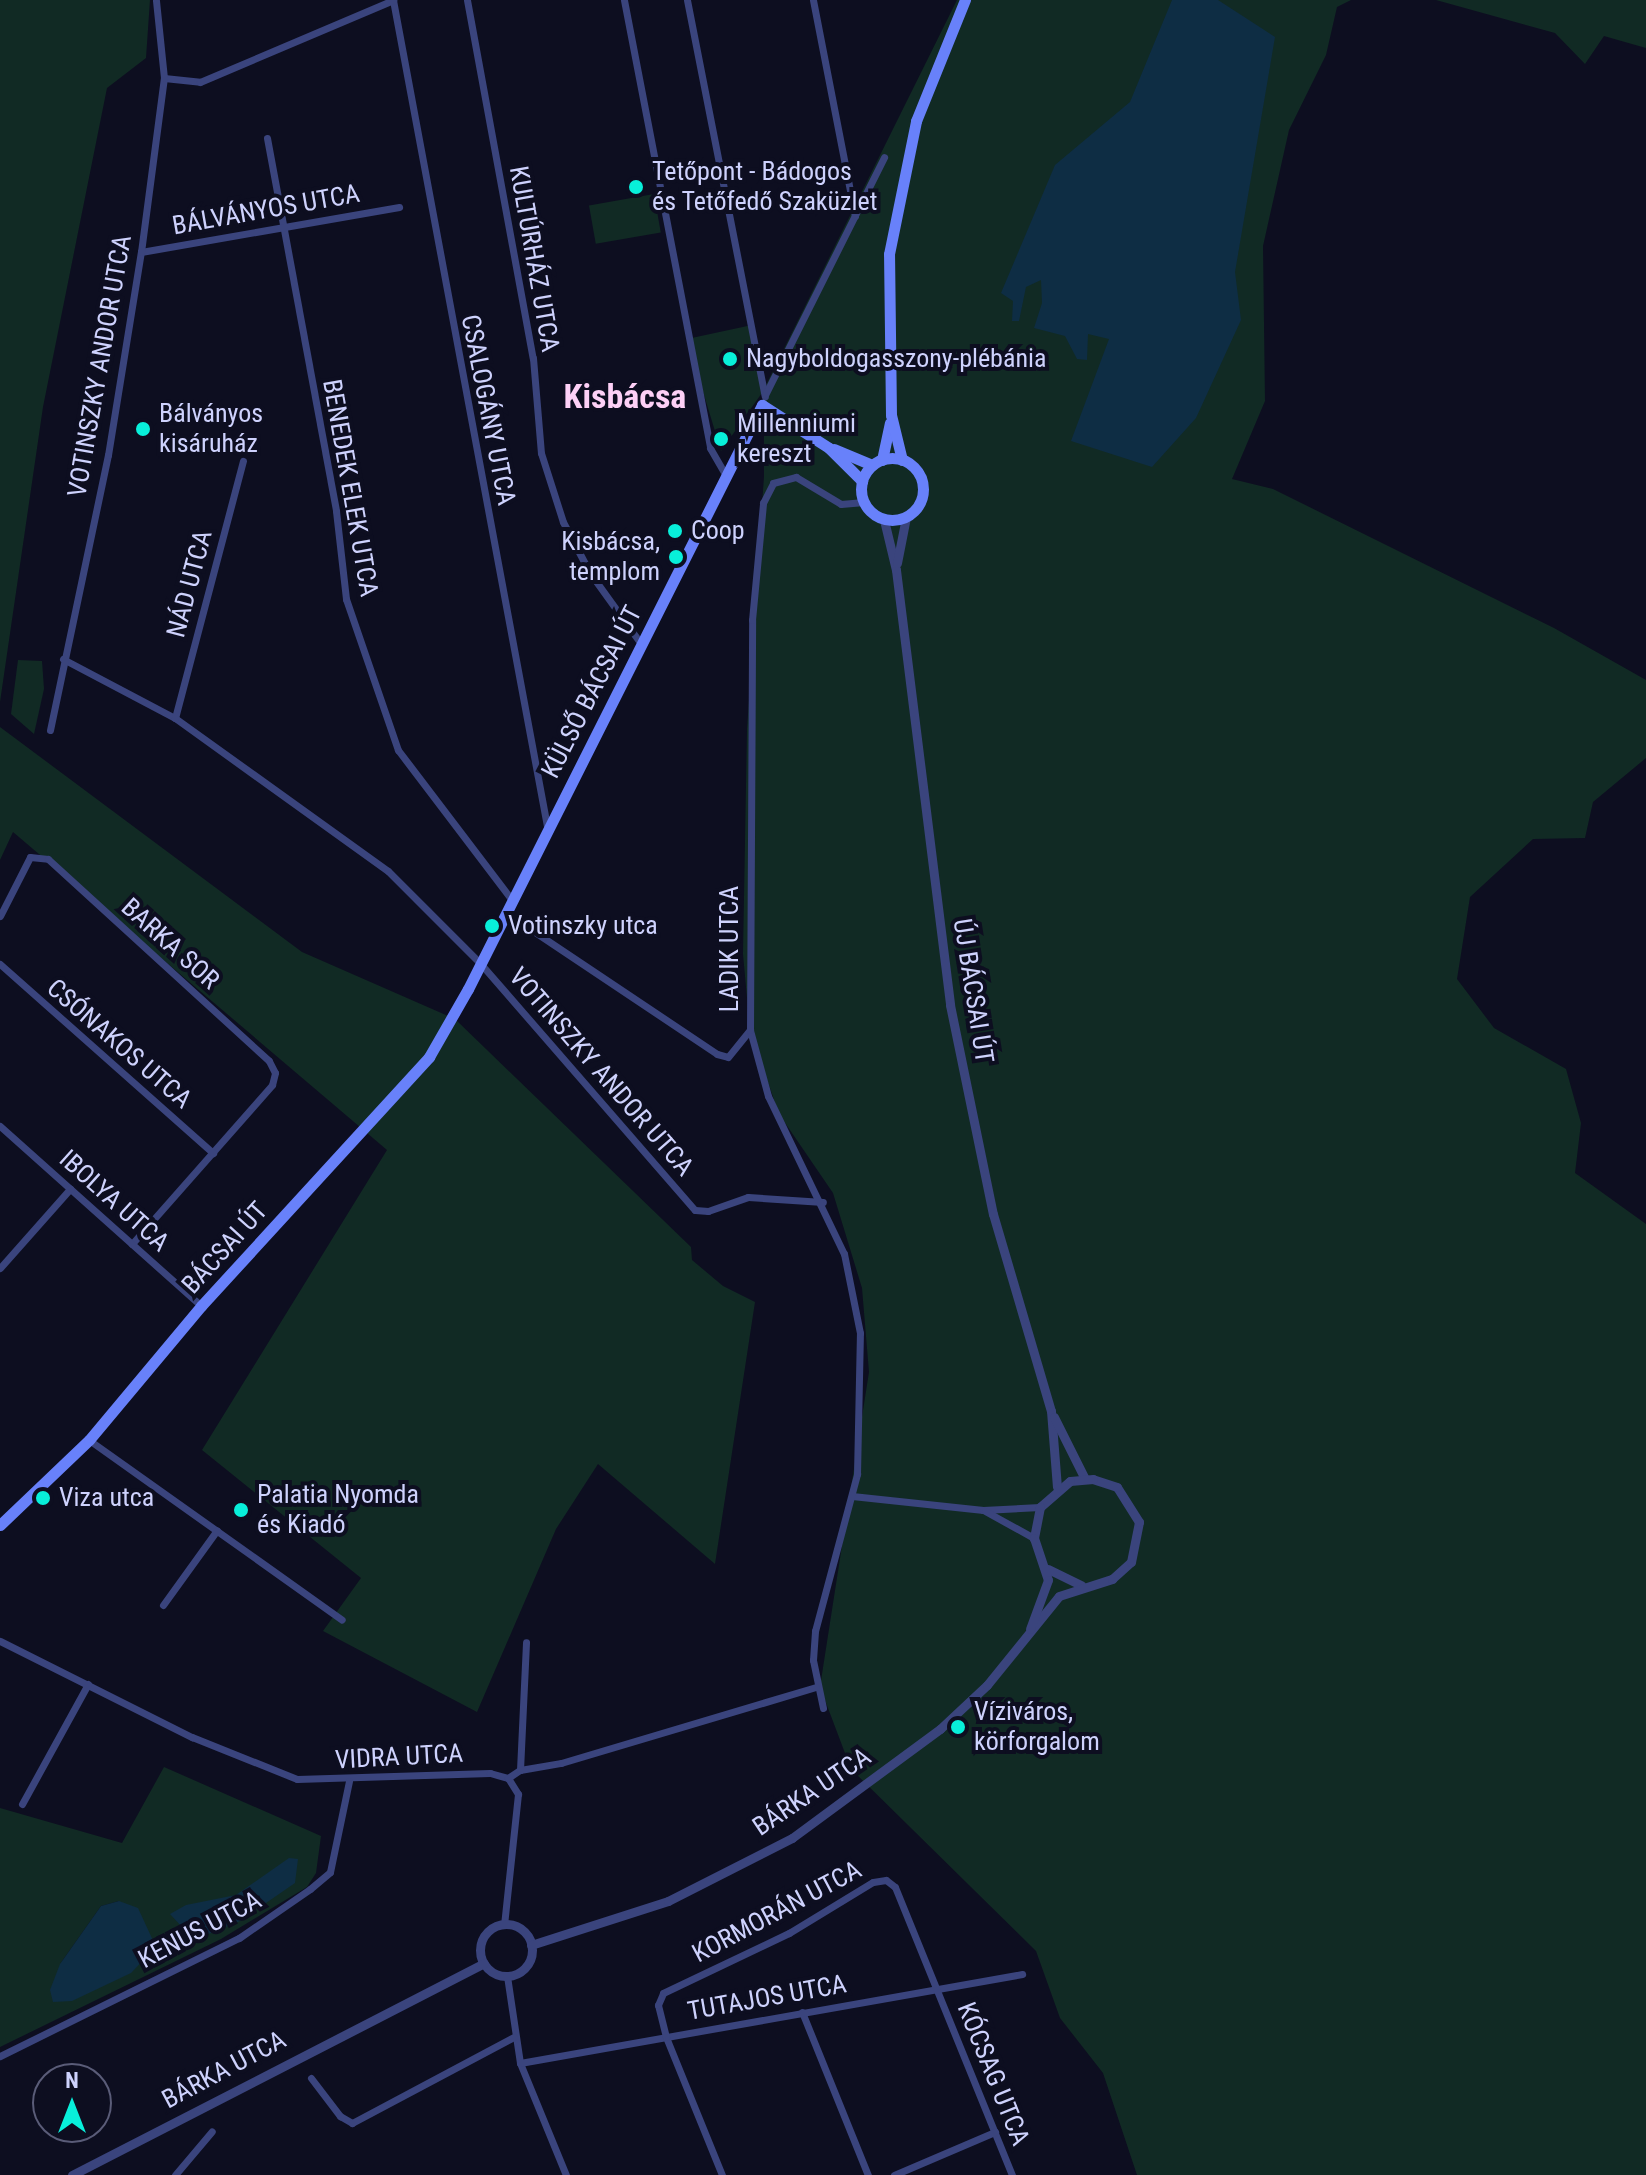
<!DOCTYPE html>
<meta charset="utf-8">
<style>
body{margin:0}
#map{position:relative;width:1646px;height:2175px;overflow:hidden;background:#0d0e20;font-family:"Roboto Condensed",sans-serif}
div>[style]{position:absolute}
[style*='--x']{left:calc(var(--x)*1px);top:calc(var(--y)*1px);width:calc(var(--w)*1px);rotate:calc(var(--a)*1deg)}
.green>*{inset:0;background:#112a24;transform-origin:0 0}
.water>*{inset:0;background:#0e2d44}
.minor>*{height:7px;margin:-3.5px;padding:0 3.5px;transform-origin:3.5px;border-radius:3.5px;background:#3a447d}
.tertiary>*{height:9px;margin:-4.5px;padding:0 4.5px;transform-origin:4.5px;border-radius:4.5px;background:#3a447d}
.tertiary>.ring{margin:-4.5px;padding:0;box-sizing:content-box;background:none;border:9px solid #3a447d;border-radius:50%}
.secondary>*{height:11px;margin:-5.5px;padding:0 5.5px;transform-origin:5.5px;border-radius:5.5px;background:#6881fa}
.secondary>.ring{margin:-5.5px;padding:0;box-sizing:content-box;background:none;border:11px solid #6881fa;border-radius:50%}
.dots>*{width:22px;height:22px;translate:-50% -50%;box-sizing:border-box;border:4px solid #0d0e20;border-radius:50%}
span{translate:-50% -50%;white-space:nowrap;text-align:center;line-height:1.15;-webkit-text-stroke:8px #0d0e20;paint-order:stroke}
.poi-label{font-size:26px;color:#ced2fd}
.left{translate:0 -50%;text-align:left}
.right{translate:-100% -50%;text-align:right}
.street-label{font-size:26px;color:#ced2fd}
.district-label{font-size:34px;color:#fdd0f6;font-weight:700}
.north{position:absolute;left:32px;top:2063px;width:80px;height:80px;box-sizing:border-box;background:#0d0e20;border:2px solid #5a5c78;border-radius:50%;rotate:0deg;font-size:22px;font-weight:700;line-height:32px;text-align:center;color:#ced2fd}
.north::after{content:'';display:block;margin:auto;width:28px;height:36px;background:#08efda;clip-path:polygon(50% 0,100% 100%,50% 72%,0 100%)}
</style>
<div id="map">
<div class="green">
<div style="clip-path:polygon(0 0,150px 0,146px 58px,107px 88px,43px 407px,0 702px)"></div>
<div style="clip-path:polygon(957px 0,1351px 0,1337px 7px,1326px 55px,1289px 130px,1263px 246px,1265px 401px,1232px 479px,1273px 489px,1554px 628px,1646px 680px,1646px 758px,1593px 802px,1585px 838px,1533px 839px,1470px 897px,1457px 979px,1494px 1028px,1566px 1069px,1581px 1123px,1575px 1173px,1646px 1224px,1646px 2175px,1137px 2175px,1103px 2073px,1060px 2018px,1036px 1951px,851px 1769px,820px 1687px,869px 1372px,862px 1288px,833px 1193px,779px 1114px,750px 1031px,743px 954px,747px 729px,764px 476px,764px 390px,721px 451px,687px 339px,752px 325px,766px 385px)"></div>
<div style="clip-path:polygon(1436px 0,1646px 0,1646px 48px,1604px 36px,1585px 64px,1555px 33px)"></div>
<div style="left:654px;top:194px;width:39px;height:66px;rotate:80deg"></div>
<div style="clip-path:polygon(18px 660px,42px 661px,44px 689px,34px 734px,11px 714px)"></div>
<div style="clip-path:polygon(0 727px,302px 952px,455px 1019px,691px 1247px,692px 1260px,723px 1286px,755px 1302px,715px 1564px,598px 1464px,556px 1529px,477px 1712px,323px 1631px,361px 1578px,202px 1450px,387px 1150px,13px 832px,0 860px)"></div>
<div style="clip-path:polygon(evenodd,164px 1767px,321px 1836px,316px 1873px,307px 1887px,221px 1939px,0 2047px,0 1808px,122px 1843px,164px 1767px,119px 1901px,60px 1964px,101px 1906px,119px 1901px)"></div>
</div>
<div class="water">
<div style="clip-path:polygon(1172px 0,1218px 0,1275px 37px,1235px 272px,1241px 320px,1196px 418px,1152px 467px,1071px 441px,1109px 339px,1088px 334px,1087px 360px,1077px 359px,1065px 336px,1034px 328px,1042px 303px,1041px 280px,1026px 287px,1019px 321px,1012px 321px,1013px 301px,1001px 293px,1055px 165px,1130px 102px)"></div>
<div style="clip-path:polygon(289px 1858px,298px 1859px,295px 1883px,240px 1921px,194px 1940px,170px 1914px,186px 1905px,236px 1895px)"></div>
<div style="clip-path:polygon(119px 1901px,138px 1908px,156px 1947px,131px 1973px,72px 2001px,53px 2002px,50px 1990px,60px 1964px,101px 1906px)"></div>
</div>
<div class="minor">
<div style="--x:393;--y:0;--w:840;--a:79.44"></div>
<div style="--x:467;--y:0;--w:364;--a:79.6"></div>
<div style="--x:533;--y:358;--w:95;--a:85.2"></div>
<div style="--x:541;--y:453;--w:72;--a:72.3"></div>
<div style="--x:563;--y:522;--w:58;--a:62.1"></div>
<div style="--x:590;--y:573;--w:89;--a:54.2"></div>
<div style="--x:624;--y:0;--w:456;--a:79.1"></div>
<div style="--x:710;--y:448;--w:32;--a:60"></div>
<div style="--x:687;--y:0;--w:404;--a:78.9"></div>
<div style="--x:813;--y:0;--w:220;--a:79"></div>
<div style="--x:164;--y:78;--w:36;--a:6"></div>
<div style="--x:200;--y:82;--w:210;--a:-23"></div>
<div style="--x:267;--y:138;--w:379;--a:79.5"></div>
<div style="--x:336;--y:511;--w:89;--a:83.5"></div>
<div style="--x:346;--y:599;--w:160;--a:71"></div>
<div style="--x:398;--y:750;--w:187;--a:52.8"></div>
<div style="--x:141;--y:252;--w:262;--a:-9.9"></div>
<div style="--x:765;--y:395;--w:266;--a:-63.4"></div>
<div style="--x:63;--y:659;--w:127;--a:27.8"></div>
<div style="--x:175;--y:718;--w:262;--a:35.7"></div>
<div style="--x:388;--y:871;--w:130;--a:45"></div>
<div style="--x:480;--y:963;--w:327;--a:49"></div>
<div style="--x:695;--y:1210;--w:13;--a:4"></div>
<div style="--x:708;--y:1211;--w:42;--a:-19.3"></div>
<div style="--x:748;--y:1197;--w:75;--a:3.8"></div>
<div style="--x:175;--y:718;--w:266;--a:-75.2"></div>
<div style="--x:50;--y:730;--w:281;--a:-78.1"></div>
<div style="--x:108;--y:455;--w:206;--a:-80.8"></div>
<div style="--x:141;--y:252;--w:176;--a:-82.5"></div>
<div style="--x:164;--y:78;--w:78;--a:-95.9"></div>
<div style="--x:505;--y:912;--w:255;--a:33.8"></div>
<div style="--x:717;--y:1054;--w:11;--a:15"></div>
<div style="--x:728;--y:1057;--w:35;--a:-51"></div>
<div style="--x:0;--y:916;--w:66;--a:-63"></div>
<div style="--x:30;--y:857;--w:18;--a:6"></div>
<div style="--x:48;--y:859;--w:299;--a:42.4"></div>
<div style="--x:269;--y:1061;--w:13;--a:63"></div>
<div style="--x:275;--y:1073;--w:12;--a:104"></div>
<div style="--x:272;--y:1085;--w:212;--a:131.4"></div>
<div style="--x:0;--y:964;--w:285;--a:41.6"></div>
<div style="--x:0;--y:1126;--w:270;--a:41.8"></div>
<div style="--x:0;--y:1268;--w:106;--a:-48.5"></div>
<div style="--x:89;--y:1440;--w:310;--a:35.4"></div>
<div style="--x:852;--y:1496;--w:132;--a:6.1"></div>
<div style="--x:983;--y:1510;--w:57;--a:-3"></div>
<div style="--x:985;--y:1511;--w:56;--a:28.9"></div>
<div style="--x:163;--y:1605;--w:92;--a:-54.2"></div>
<div style="--x:0;--y:1641;--w:215;--a:26.6"></div>
<div style="--x:192;--y:1737;--w:113;--a:21.8"></div>
<div style="--x:297;--y:1779;--w:193;--a:-1.8"></div>
<div style="--x:490;--y:1773;--w:19;--a:16"></div>
<div style="--x:508;--y:1778;--w:19;--a:58"></div>
<div style="--x:518;--y:1794;--w:131;--a:96.1"></div>
<div style="--x:823;--y:1708;--w:49;--a:-101.8"></div>
<div style="--x:813;--y:1660;--w:29;--a:-86"></div>
<div style="--x:815;--y:1631;--w:163;--a:-75"></div>
<div style="--x:857;--y:1474;--w:141;--a:-88.8"></div>
<div style="--x:860;--y:1333;--w:81;--a:-101.4"></div>
<div style="--x:844;--y:1254;--w:175;--a:-115.7"></div>
<div style="--x:768;--y:1096;--w:68;--a:-105.3"></div>
<div style="--x:750;--y:1030;--w:410;--a:-89.7"></div>
<div style="--x:752;--y:620;--w:118;--a:-84.6"></div>
<div style="--x:763;--y:503;--w:22;--a:-63"></div>
<div style="--x:773;--y:483;--w:24;--a:-15"></div>
<div style="--x:796;--y:477;--w:52;--a:31"></div>
<div style="--x:841;--y:504;--w:23;--a:-5"></div>
<div style="--x:520;--y:1770;--w:128;--a:-87.3"></div>
<div style="--x:508;--y:1778;--w:14;--a:-34"></div>
<div style="--x:520;--y:1770;--w:42;--a:-9.7"></div>
<div style="--x:561;--y:1763;--w:266;--a:-16.6"></div>
<div style="--x:22;--y:1804;--w:137;--a:-61.2"></div>
<div style="--x:507;--y:1976;--w:88;--a:81.5"></div>
<div style="--x:520;--y:2063;--w:121;--a:67.7"></div>
<div style="--x:802;--y:2012;--w:176;--a:68"></div>
<div style="--x:0;--y:2056;--w:267;--a:-26.3"></div>
<div style="--x:239;--y:1938;--w:86;--a:-34.6"></div>
<div style="--x:310;--y:1889;--w:26;--a:-40"></div>
<div style="--x:330;--y:1872;--w:93;--a:-78.2"></div>
<div style="--x:520;--y:2063;--w:510;--a:-10.05"></div>
<div style="--x:311;--y:2078;--w:48;--a:52.7"></div>
<div style="--x:340;--y:2116;--w:14;--a:30"></div>
<div style="--x:352;--y:2123;--w:183;--a:-28"></div>
<div style="--x:175;--y:2175;--w:57;--a:-49.9"></div>
<div style="--x:722;--y:2175;--w:149;--a:-112.1"></div>
<div style="--x:666;--y:2037;--w:33;--a:-104"></div>
<div style="--x:658;--y:2005;--w:13;--a:-67"></div>
<div style="--x:663;--y:1993;--w:140;--a:-25.5"></div>
<div style="--x:789;--y:1933;--w:98;--a:-31.3"></div>
<div style="--x:873;--y:1882;--w:13;--a:-9"></div>
<div style="--x:886;--y:1880;--w:11;--a:38"></div>
<div style="--x:895;--y:1887;--w:311;--a:67.9"></div>
<div style="--x:894;--y:2175;--w:110;--a:-23.1"></div>
</div>
<div class="tertiary">
<div style="--x:884;--y:520;--w:51;--a:76.5"></div>
<div style="--x:896;--y:570;--w:438;--a:82.9"></div>
<div style="--x:950;--y:1005;--w:213;--a:78.4"></div>
<div style="--x:993;--y:1214;--w:205;--a:73.6"></div>
<div style="--x:1051;--y:1411;--w:76;--a:85.5"></div>
<div style="--x:897;--y:563;--w:47;--a:-78.9"></div>
<div style="--x:1054;--y:1417;--w:69;--a:63.4"></div>
<div style="--x:1048;--y:1569;--w:37;--a:26"></div>
<div class="ring" style="left:480px;top:1924px;width:43px;height:43px"></div>
<div style="--x:531;--y:1945;--w:144;--a:-17.8"></div>
<div style="--x:668;--y:1901;--w:139;--a:-26.9"></div>
<div style="--x:792;--y:1838;--w:184;--a:-36.4"></div>
<div style="--x:940;--y:1729;--w:64;--a:-43.1"></div>
<div style="--x:987;--y:1685;--w:114;--a:-51"></div>
<div style="--x:1059;--y:1596;--w:56;--a:-17.8"></div>
<div style="--x:1112;--y:1579;--w:25;--a:-42"></div>
<div style="--x:1131;--y:1562;--w:41;--a:-78.7"></div>
<div style="--x:1139;--y:1522;--w:41;--a:-122.2"></div>
<div style="--x:1117;--y:1487;--w:25;--a:-162"></div>
<div style="--x:1093;--y:1479;--w:23;--a:175"></div>
<div style="--x:1070;--y:1481;--w:40;--a:139"></div>
<div style="--x:1040;--y:1507;--w:32;--a:101"></div>
<div style="--x:1034;--y:1538;--w:44;--a:71.6"></div>
<div style="--x:1048;--y:1580;--w:52;--a:110.2"></div>
<div style="--x:72;--y:2175;--w:463;--a:-27.2"></div>
</div>
<div class="secondary">
<div style="--x:834;--y:449;--w:41;--a:22.8"></div>
<div class="ring" style="left:861px;top:458px;width:51px;height:51px"></div>
<div style="--x:882;--y:460;--w:38;--a:-78"></div>
<div style="--x:902;--y:460;--w:46;--a:-103.7"></div>
<div style="--x:891;--y:415;--w:161;--a:-90.7"></div>
<div style="--x:889;--y:254;--w:136;--a:-78.5"></div>
<div style="--x:916;--y:121;--w:131;--a:-68"></div>
<div style="--x:0;--y:1525;--w:123;--a:-43.7"></div>
<div style="--x:89;--y:1440;--w:175;--a:-50.1"></div>
<div style="--x:201;--y:1306;--w:338;--a:-47.5"></div>
<div style="--x:429;--y:1057;--w:78;--a:-60.2"></div>
<div style="--x:468;--y:989;--w:654;--a:-63.28"></div>
<div style="--x:762;--y:405;--w:80;--a:32.7"></div>
<div style="--x:829;--y:448;--w:47;--a:45"></div>
</div>
<div class="dots">
<div style="left:636px;top:187px;background:#08efda"></div>
<div style="left:730px;top:359px;background:#08efda"></div>
<div style="left:143px;top:429px;background:#08efda"></div>
<div style="left:721px;top:439px;background:#08efda"></div>
<div style="left:675px;top:531px;background:#08efda"></div>
<div style="left:676px;top:557px;background:#08efda"></div>
<div style="left:492px;top:926px;background:#08efda"></div>
<div style="left:43px;top:1498px;background:#08efda"></div>
<div style="left:241px;top:1510px;background:#08efda"></div>
<div style="left:958px;top:1727px;background:#08efda"></div>
</div>
<div class="poi-label">
<span class="left" style="left:652px;top:187px">Tetőpont - Bádogos<br>és Tetőfedő Szaküzlet</span>
<span class="left" style="left:746px;top:359px">Nagyboldogasszony-plébánia</span>
<span class="left" style="left:159px;top:429px">Bálványos<br>kisáruház</span>
<span class="left" style="left:737px;top:439px">Millenniumi<br>kereszt</span>
<span class="left" style="left:691px;top:531px">Coop</span>
<span class="right" style="left:660px;top:557px">Kisbácsa,<br>templom</span>
<span class="left" style="left:508px;top:926px">Votinszky utca</span>
<span class="left" style="left:257px;top:1510px">Palatia Nyomda<br>és Kiadó</span>
<span class="left" style="left:59px;top:1498px">Viza utca</span>
<span class="left" style="left:974px;top:1727px">Víziváros,<br>körforgalom</span>
</div>
<div class="street-label">
<span style="left:266px;top:210px;rotate:-10deg">BÁLVÁNYOS UTCA</span>
<span style="left:534px;top:259px;rotate:80deg">KULTÚRHÁZ UTCA</span>
<span style="left:100px;top:366px;rotate:-80deg">VOTINSZKY ANDOR UTCA</span>
<span style="left:488px;top:410px;rotate:79deg">CSALOGÁNY UTCA</span>
<span style="left:350px;top:488px;rotate:80deg">BENEDEK ELEK UTCA</span>
<span style="left:190px;top:584px;rotate:-75deg">NÁD UTCA</span>
<span style="left:592px;top:692px;rotate:-63deg">KÜLSŐ BÁCSAI ÚT</span>
<span style="left:170px;top:944px;rotate:42deg">BARKA SOR</span>
<span style="left:730px;top:949px;rotate:-90deg">LADIK UTCA</span>
<span style="left:973px;top:991px;rotate:81deg">ÚJ BÁCSAI ÚT</span>
<span style="left:119px;top:1044px;rotate:41deg">CSÓNAKOS UTCA</span>
<span style="left:601px;top:1072px;rotate:49deg">VOTINSZKY ANDOR UTCA</span>
<span style="left:114px;top:1201px;rotate:42deg">IBOLYA UTCA</span>
<span style="left:225px;top:1248px;rotate:-48deg">BÁCSAI ÚT</span>
<span style="left:399px;top:1757px;rotate:-3deg">VIDRA UTCA</span>
<span style="left:812px;top:1792px;rotate:-34deg">BÁRKA UTCA</span>
<span style="left:777px;top:1912px;rotate:-28deg">KORMORÁN UTCA</span>
<span style="left:200px;top:1930px;rotate:-28deg">KENUS UTCA</span>
<span style="left:767px;top:1998px;rotate:-10deg">TUTAJOS UTCA</span>
<span style="left:224px;top:2070px;rotate:-28deg">BÁRKA UTCA</span>
<span style="left:993px;top:2074px;rotate:68deg">KÓCSAG UTCA</span>
</div>
<div class="district-label">
<span style="left:625px;top:397px">Kisbácsa</span>
</div>
<div class="north">N</div>
</div>
